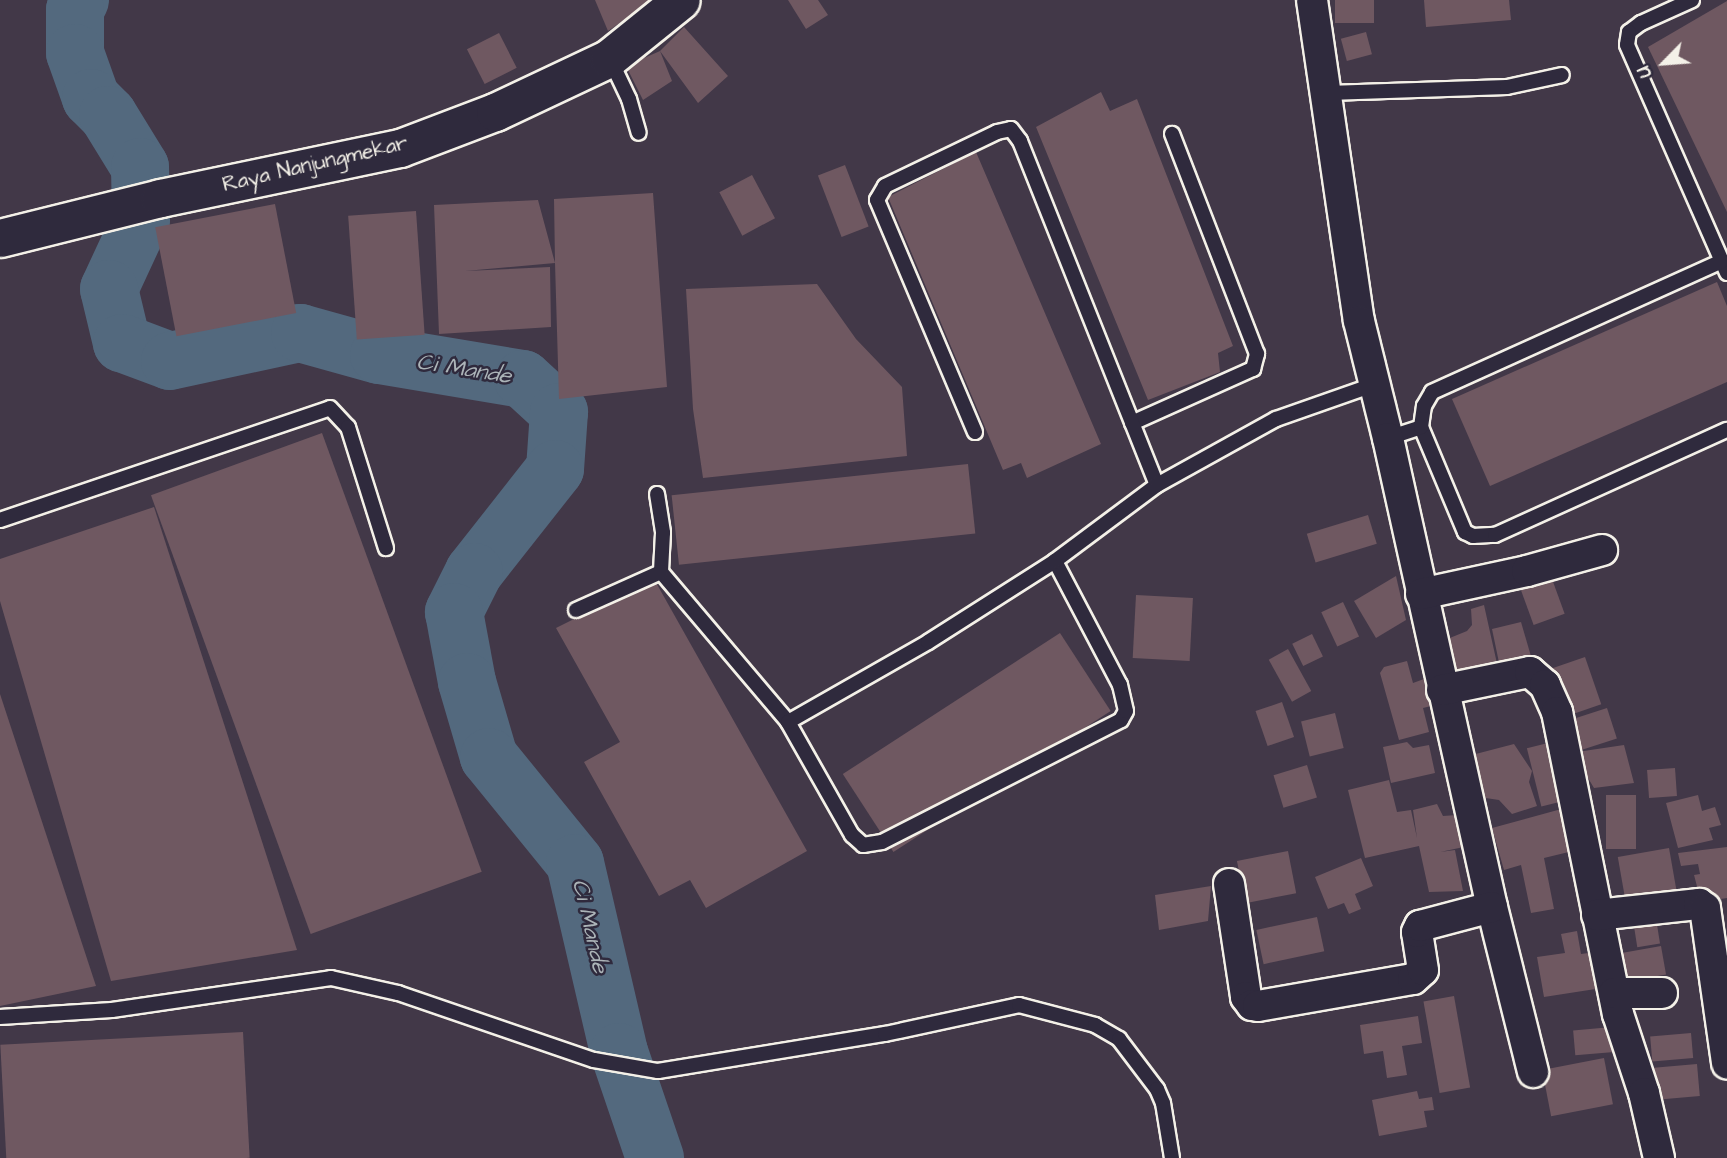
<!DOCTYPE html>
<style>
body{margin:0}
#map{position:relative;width:1727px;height:1158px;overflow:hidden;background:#423848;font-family:"Architects Daughter",sans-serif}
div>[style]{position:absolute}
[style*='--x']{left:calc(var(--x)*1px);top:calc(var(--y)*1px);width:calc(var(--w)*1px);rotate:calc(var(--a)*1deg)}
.river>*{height:58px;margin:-29px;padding:0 29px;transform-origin:29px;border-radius:29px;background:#53697e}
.building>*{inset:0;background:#6f5861;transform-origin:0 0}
.roads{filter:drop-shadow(2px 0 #f4f1e8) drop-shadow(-2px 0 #f4f1e8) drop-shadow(0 2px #f4f1e8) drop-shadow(0 -2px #f4f1e8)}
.service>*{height:14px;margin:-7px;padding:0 7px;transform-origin:7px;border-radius:7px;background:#2f2a3d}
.minor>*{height:30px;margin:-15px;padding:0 15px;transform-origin:15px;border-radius:15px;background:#2f2a3d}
.tertiary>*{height:37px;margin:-18.5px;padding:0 18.5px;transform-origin:18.5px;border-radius:18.5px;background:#2f2a3d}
span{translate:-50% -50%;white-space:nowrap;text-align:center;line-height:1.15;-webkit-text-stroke:5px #2f2a3d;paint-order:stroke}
.street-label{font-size:21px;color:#f4f1e8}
.water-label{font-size:23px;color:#acb4b8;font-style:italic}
.north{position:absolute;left:1629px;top:28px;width:70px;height:70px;-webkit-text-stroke:5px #2f2a3d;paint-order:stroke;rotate:245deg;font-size:19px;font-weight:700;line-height:28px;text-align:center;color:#f4f1e8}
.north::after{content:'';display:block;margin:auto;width:24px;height:32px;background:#f4f1e8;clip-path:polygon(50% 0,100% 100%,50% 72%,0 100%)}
</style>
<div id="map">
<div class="river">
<div style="--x:80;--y:0;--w:11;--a:117"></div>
<div style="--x:75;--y:10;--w:43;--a:90"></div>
<div style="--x:75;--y:53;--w:48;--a:70.4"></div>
<div style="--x:91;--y:98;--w:24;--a:45"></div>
<div style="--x:108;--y:115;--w:61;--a:58.4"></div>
<div style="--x:140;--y:167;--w:53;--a:88.9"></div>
<div style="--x:141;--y:220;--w:76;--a:114.9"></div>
<div style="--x:109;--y:289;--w:56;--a:76.5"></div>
<div style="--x:122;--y:343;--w:51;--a:20.6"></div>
<div style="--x:170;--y:361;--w:133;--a:-12.2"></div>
<div style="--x:300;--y:333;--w:82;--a:15.6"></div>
<div style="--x:379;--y:355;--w:146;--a:9.5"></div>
<div style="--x:523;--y:379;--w:49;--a:42.5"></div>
<div style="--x:559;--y:412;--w:57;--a:94"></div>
<div style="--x:555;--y:469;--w:131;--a:128.2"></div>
<div style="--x:474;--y:572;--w:45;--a:116.6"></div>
<div style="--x:454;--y:612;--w:71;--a:79.5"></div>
<div style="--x:467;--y:682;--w:78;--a:73.7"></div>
<div style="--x:489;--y:757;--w:136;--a:50.9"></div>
<div style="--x:575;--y:863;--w:194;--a:76.9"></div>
<div style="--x:619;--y:1052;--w:112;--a:71.2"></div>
</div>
<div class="building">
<div style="clip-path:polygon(595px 0,653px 0,608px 31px)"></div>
<div style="clip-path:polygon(788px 0,818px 0,828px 15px,806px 29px)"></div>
<div style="left:1335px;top:0;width:39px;height:23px"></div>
<div style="clip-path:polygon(1424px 0,1509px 0,1511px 20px,1426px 27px)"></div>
<div style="clip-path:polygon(1727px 1px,1727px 212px,1648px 47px)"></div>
<div style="clip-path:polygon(684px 27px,728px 76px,698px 103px,660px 51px,672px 81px,643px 100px,626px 66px,660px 51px)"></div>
<div style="left:1366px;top:32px;width:23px;height:26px;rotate:75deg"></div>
<div style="left:499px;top:33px;width:39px;height:36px;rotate:63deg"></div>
<div style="clip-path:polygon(1101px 92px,1110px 111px,1137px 99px,1233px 346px,1218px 353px,1220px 372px,1148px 400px,1036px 127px)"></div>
<div style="clip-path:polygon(976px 152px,1101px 444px,1027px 478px,1021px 463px,1003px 470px,888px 197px)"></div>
<div style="left:845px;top:165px;width:66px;height:29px;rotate:69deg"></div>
<div style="left:752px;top:175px;width:49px;height:37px;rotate:62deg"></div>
<div style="clip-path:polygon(653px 193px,667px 387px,559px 399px,555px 263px,465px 271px,550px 267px,551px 327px,439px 334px,434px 205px,538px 200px,555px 263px,554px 199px)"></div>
<div style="left:275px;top:204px;width:111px;height:122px;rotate:79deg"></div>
<div style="left:416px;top:211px;width:124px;height:68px;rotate:86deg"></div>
<div style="clip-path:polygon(1717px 282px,1727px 306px,1727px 382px,1490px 486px,1452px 399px)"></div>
<div style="clip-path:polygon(817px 284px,856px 339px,902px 387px,907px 456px,703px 478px,693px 409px,686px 289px)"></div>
<div style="left:322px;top:433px;width:467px;height:182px;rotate:70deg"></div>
<div style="left:968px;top:464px;width:70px;height:298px;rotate:84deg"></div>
<div style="clip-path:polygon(154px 507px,297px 950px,111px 981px,0 601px,0 559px)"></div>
<div style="left:1368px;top:515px;width:30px;height:64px;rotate:73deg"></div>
<div style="clip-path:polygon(1396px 576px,1406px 620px,1376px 638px,1354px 601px)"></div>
<div style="clip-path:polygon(654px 579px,807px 851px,706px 908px,690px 880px,659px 896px,584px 762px,620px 742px,556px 628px)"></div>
<div style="left:1552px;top:579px;width:37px;height:33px;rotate:70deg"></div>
<div style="left:1136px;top:595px;width:57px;height:63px;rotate:3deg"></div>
<div style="left:1343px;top:602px;width:38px;height:24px;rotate:65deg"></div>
<div style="clip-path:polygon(1484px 605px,1498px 668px,1443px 680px,1435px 644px,1467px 631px,1472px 625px,1471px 609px)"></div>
<div style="clip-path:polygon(1521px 622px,1535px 670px,1501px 672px,1492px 629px)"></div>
<div style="left:1060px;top:633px;width:93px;height:259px;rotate:57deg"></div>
<div style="left:1312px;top:634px;width:25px;height:22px;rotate:64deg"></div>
<div style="left:1288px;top:649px;width:48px;height:22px;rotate:61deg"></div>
<div style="left:1585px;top:657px;width:50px;height:46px;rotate:71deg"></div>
<div style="clip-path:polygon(1407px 661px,1413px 683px,1424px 679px,1431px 706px,1423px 708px,1429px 732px,1399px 740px,1380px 673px,1384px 667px)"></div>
<div style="clip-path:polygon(0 694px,96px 986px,0 1006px)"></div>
<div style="left:1282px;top:702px;width:37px;height:28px;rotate:71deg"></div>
<div style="left:1607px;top:708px;width:32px;height:39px;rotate:72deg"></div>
<div style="left:1335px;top:713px;width:36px;height:35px;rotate:76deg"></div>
<div style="left:1556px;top:741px;width:60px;height:30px;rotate:76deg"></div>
<div style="clip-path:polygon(1407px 742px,1413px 748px,1429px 745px,1435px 773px,1391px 783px,1383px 747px)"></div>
<div style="clip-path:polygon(1514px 744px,1532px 771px,1529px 782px,1537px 806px,1512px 814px,1499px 800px,1479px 797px,1468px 756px)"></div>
<div style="clip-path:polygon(1624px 745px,1634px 783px,1594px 788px,1588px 778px,1579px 780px,1577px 752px)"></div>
<div style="left:1307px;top:765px;width:34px;height:35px;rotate:73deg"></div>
<div style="left:1675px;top:768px;width:28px;height:28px;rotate:86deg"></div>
<div style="clip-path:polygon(1389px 780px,1397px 812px,1411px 810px,1417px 838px,1413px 810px,1437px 804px,1443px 816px,1457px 815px,1464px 847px,1440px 852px,1455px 850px,1463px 891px,1429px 892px,1419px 846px,1365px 858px,1348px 790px)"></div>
<div style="left:1636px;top:795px;width:54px;height:30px;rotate:90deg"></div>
<div style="clip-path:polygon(1698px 795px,1702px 811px,1715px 807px,1721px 825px,1709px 828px,1713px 840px,1678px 848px,1666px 803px)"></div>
<div style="clip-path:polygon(1565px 808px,1577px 850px,1544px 858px,1554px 909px,1531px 913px,1521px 865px,1504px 870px,1492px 828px)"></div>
<div style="clip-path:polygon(1727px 847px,1727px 898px,1708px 901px,1705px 889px,1698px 890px,1694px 875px,1700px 874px,1698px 864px,1681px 866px,1678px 853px)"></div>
<div style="left:1669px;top:848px;width:51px;height:52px;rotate:80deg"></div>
<div style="left:1288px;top:851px;width:43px;height:52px;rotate:79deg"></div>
<div style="clip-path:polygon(1361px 858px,1373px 886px,1355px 894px,1361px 909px,1349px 914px,1344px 903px,1328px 909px,1315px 877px)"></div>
<div style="clip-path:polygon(1211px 886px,1208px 921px,1159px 930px,1155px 895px)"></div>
<div style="left:1655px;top:912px;width:32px;height:23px;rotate:81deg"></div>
<div style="left:1317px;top:917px;width:35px;height:62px;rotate:78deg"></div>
<div style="clip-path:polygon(1577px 931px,1581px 954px,1596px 952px,1602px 988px,1544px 997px,1537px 957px,1565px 953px,1561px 934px)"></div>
<div style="left:1661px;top:946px;width:29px;height:40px;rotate:80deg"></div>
<div style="left:1454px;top:996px;width:93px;height:31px;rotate:80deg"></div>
<div style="clip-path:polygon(1418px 1016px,1422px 1043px,1402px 1046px,1407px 1075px,1387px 1078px,1383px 1051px,1364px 1054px,1360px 1025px)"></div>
<div style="left:1612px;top:1027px;width:25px;height:39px;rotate:85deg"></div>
<div style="left:243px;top:1032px;width:126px;height:243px;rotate:87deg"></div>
<div style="left:1691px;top:1033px;width:25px;height:41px;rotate:85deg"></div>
<div style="left:1604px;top:1058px;width:47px;height:63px;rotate:79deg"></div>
<div style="left:1697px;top:1064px;width:32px;height:46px;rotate:85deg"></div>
<div style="clip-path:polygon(1417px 1091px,1419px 1099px,1432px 1097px,1434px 1110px,1424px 1111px,1427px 1127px,1379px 1136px,1372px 1100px)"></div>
</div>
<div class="roads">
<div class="service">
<div style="--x:1692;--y:0;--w:56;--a:155.7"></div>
<div style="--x:1641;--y:23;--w:15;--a:143"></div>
<div style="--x:1629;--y:32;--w:13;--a:99"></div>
<div style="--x:1627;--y:45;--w:249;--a:66.3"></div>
<div style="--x:610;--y:59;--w:44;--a:64.6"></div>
<div style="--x:629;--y:99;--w:35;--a:74"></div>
<div style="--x:1328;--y:93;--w:179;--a:-1.9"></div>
<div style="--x:1507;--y:87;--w:56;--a:-12.3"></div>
<div style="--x:1132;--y:423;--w:133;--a:-24.1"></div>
<div style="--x:1253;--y:369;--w:16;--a:-75"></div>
<div style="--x:1257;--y:354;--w:236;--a:-111.1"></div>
<div style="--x:1421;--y:427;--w:114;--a:67.3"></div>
<div style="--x:1465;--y:532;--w:9;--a:27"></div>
<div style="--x:1473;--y:536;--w:22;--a:-3"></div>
<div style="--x:1495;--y:535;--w:255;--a:-24.4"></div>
<div style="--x:975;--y:432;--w:252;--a:-112.9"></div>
<div style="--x:877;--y:200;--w:16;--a:-60"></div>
<div style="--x:885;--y:186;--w:124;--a:-25.7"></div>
<div style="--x:997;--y:132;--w:14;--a:-12"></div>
<div style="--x:1011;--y:129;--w:15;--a:53"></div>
<div style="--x:1020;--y:141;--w:370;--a:68.3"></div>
<div style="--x:1388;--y:438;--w:35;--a:-18"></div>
<div style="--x:1421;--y:427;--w:21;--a:-82"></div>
<div style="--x:1424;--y:406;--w:16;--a:-60"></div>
<div style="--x:1432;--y:392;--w:318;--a:-24.3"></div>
<div style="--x:657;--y:494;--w:39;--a:81"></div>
<div style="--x:663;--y:533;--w:39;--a:93"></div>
<div style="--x:661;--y:572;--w:197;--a:49.7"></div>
<div style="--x:788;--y:722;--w:130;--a:60.5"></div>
<div style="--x:852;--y:835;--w:15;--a:42"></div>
<div style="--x:863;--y:845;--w:19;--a:-9"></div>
<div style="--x:882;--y:842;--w:268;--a:-27"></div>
<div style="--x:1121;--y:720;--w:10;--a:-61"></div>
<div style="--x:1126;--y:711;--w:27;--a:-103"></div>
<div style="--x:1120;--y:685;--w:140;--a:-117.7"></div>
<div style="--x:0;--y:520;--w:348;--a:-18.7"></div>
<div style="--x:330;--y:408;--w:26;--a:47"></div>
<div style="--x:348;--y:427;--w:127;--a:72.6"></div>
<div style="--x:576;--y:610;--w:93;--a:-24.1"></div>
<div style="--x:788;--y:722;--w:161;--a:-29.7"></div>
<div style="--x:928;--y:642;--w:151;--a:-32.5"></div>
<div style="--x:1055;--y:561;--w:127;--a:-36.7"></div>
<div style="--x:1157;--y:485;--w:136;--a:-29"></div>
<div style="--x:1276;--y:419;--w:103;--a:-19.3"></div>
<div style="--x:0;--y:1017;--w:112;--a:-3.6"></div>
<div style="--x:112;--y:1010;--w:221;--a:-8.3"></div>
<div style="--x:331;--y:978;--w:69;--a:12.6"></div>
<div style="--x:398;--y:993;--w:207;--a:18.9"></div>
<div style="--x:594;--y:1060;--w:65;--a:9.8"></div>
<div style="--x:658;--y:1071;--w:230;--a:-9.3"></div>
<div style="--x:885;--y:1034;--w:137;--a:-12.2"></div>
<div style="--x:1019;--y:1005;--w:79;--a:14.7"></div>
<div style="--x:1095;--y:1025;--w:28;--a:30"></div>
<div style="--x:1119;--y:1039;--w:63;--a:52.8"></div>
<div style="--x:1157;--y:1089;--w:15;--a:67"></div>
<div style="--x:1163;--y:1103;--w:56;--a:80.7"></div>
</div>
<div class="minor">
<div style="--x:1312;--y:0;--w:324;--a:81.7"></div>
<div style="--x:1359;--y:321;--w:121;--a:76.1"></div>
<div style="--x:1388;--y:438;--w:480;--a:77.5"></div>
<div style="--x:1492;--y:907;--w:170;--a:76"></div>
<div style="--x:1421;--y:594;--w:108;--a:-12.2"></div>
<div style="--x:1527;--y:571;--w:78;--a:-15.6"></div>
<div style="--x:1442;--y:690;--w:90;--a:-11.6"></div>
<div style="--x:1530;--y:672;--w:20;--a:41"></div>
<div style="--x:1545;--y:685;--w:30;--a:66"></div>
<div style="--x:1557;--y:712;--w:308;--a:78.6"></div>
<div style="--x:1618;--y:1014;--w:83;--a:71.8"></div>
<div style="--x:1644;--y:1093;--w:67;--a:77"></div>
<div style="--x:1229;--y:884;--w:114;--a:81.4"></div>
<div style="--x:1246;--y:997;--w:10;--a:53"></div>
<div style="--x:1252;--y:1005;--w:6;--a:9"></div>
<div style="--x:1258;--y:1006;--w:157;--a:-9.9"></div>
<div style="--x:1413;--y:979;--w:13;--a:-42"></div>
<div style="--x:1423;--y:970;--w:38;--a:-99"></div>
<div style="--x:1417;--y:932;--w:7;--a:-63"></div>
<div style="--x:1420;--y:926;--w:74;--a:-14.8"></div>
<div style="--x:1597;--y:915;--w:103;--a:-6.2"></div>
<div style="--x:1699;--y:904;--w:7;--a:34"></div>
<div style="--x:1705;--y:908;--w:157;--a:81.9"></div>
<div style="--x:1614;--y:993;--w:48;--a:0"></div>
</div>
<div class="tertiary">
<div style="--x:0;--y:238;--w:165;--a:-14"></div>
<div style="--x:160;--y:198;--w:245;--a:-11.8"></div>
<div style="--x:400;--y:148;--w:102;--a:-20.8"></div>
<div style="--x:495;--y:112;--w:126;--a:-25.3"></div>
<div style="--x:609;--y:58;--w:92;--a:-38.9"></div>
</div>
</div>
<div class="street-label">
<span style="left:315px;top:164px;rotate:-13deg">Raya Nanjungmekar</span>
</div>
<div class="water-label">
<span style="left:464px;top:369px;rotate:9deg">Ci Mande</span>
<span style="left:590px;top:926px;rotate:77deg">Ci Mande</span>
</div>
<div class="north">U</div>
</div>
